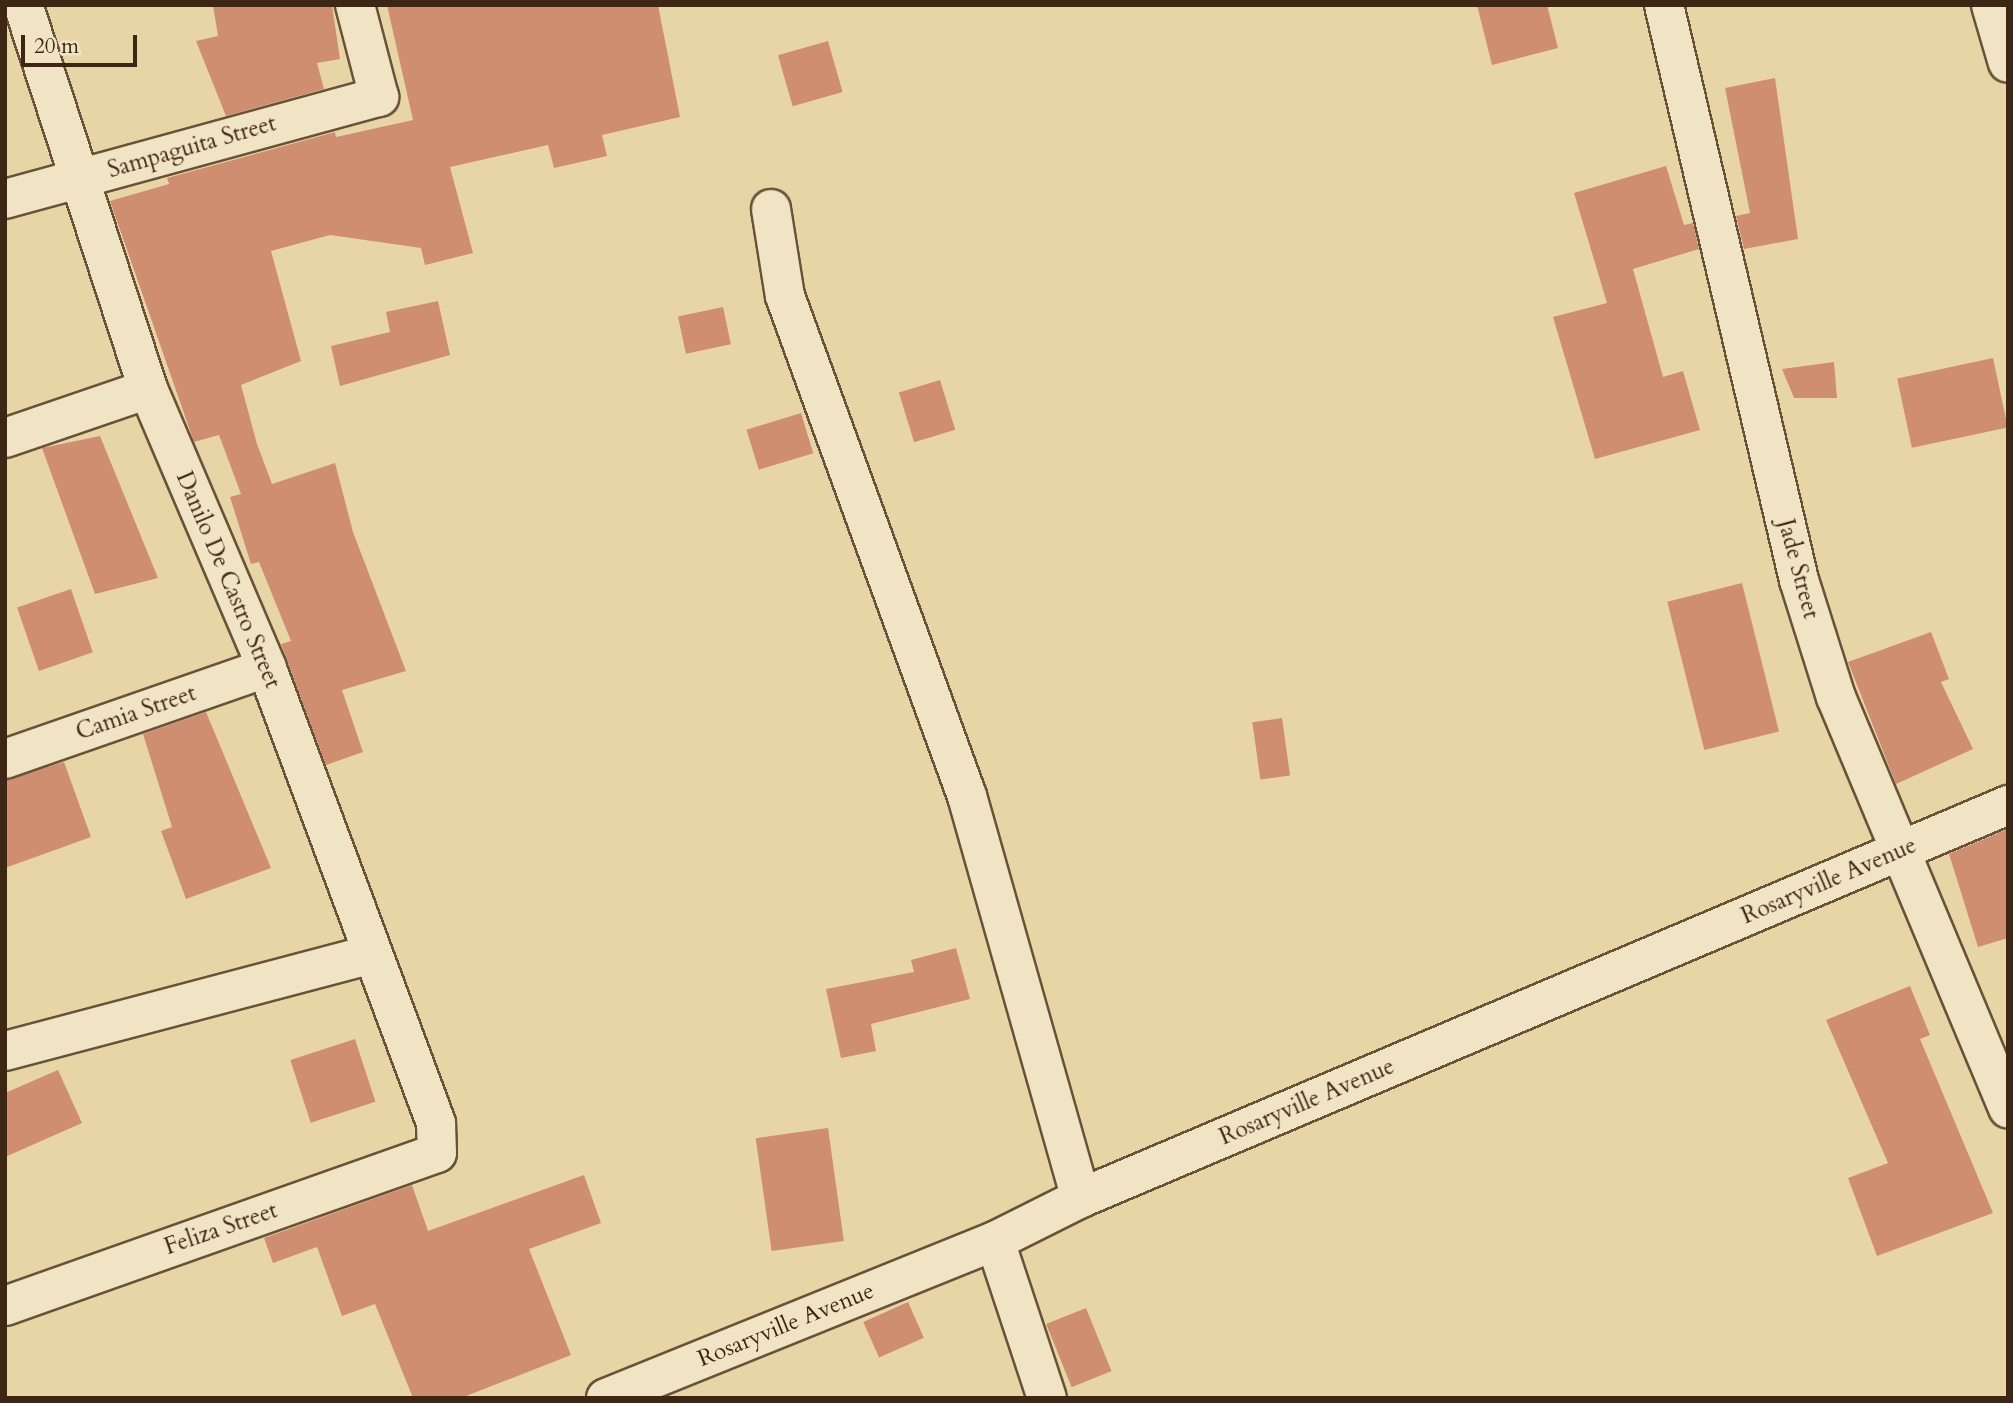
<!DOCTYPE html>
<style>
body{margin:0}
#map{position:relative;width:2013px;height:1403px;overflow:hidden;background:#e8d5a6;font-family:Cardo,serif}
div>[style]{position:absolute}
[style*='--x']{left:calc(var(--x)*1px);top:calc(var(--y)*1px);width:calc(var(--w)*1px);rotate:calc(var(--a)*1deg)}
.building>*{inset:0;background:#d08e71;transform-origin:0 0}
.roads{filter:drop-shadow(2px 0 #685238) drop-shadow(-2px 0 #685238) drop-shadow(0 2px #685238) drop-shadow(0 -2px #685238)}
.minor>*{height:38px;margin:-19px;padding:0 19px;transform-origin:19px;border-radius:19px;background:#f0e4c5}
.tertiary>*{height:38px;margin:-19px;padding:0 19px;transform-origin:19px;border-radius:19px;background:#f0e4c5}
span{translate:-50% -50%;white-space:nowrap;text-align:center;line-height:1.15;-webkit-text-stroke:5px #f0e4c5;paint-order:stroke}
.street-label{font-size:23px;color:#3d2613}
.frame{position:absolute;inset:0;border:7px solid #3d2613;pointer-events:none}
.scale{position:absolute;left:21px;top:35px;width:116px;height:32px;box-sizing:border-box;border:4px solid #3d2613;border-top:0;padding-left:9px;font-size:21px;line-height:24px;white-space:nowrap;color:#3d2613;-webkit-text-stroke:5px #f0e4c5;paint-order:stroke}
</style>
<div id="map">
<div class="building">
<div style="clip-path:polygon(213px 5px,332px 5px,340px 59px,317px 63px,324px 89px,226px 116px,196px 41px,218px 36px)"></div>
<div style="clip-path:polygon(387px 5px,658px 5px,680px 117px,602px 135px,607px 156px,554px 168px,548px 145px,450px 167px,473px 253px,425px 265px,421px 248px,330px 235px,271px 251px,301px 361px,241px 385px,257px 444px,272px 484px,335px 463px,353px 532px,406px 671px,342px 690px,363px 752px,326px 765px,281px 644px,291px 641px,259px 562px,251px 564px,230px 497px,241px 494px,219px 435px,194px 442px,110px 201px,169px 184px,167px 178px,335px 132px,336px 137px,413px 120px)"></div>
<div style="clip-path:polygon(1477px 5px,1547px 5px,1558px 48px,1492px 65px)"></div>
<div style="left:828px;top:41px;width:53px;height:52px;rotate:74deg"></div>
<div style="clip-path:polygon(1775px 78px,1798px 239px,1744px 249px,1736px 216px,1750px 213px,1725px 88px)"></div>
<div style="clip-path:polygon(1666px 166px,1684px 225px,1693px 223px,1699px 249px,1633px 269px,1663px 377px,1683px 371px,1700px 430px,1595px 459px,1553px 317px,1607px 303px,1574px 193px)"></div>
<div style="clip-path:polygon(438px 301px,450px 355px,340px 386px,331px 346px,390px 332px,386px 312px)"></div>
<div style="left:723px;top:307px;width:38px;height:46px;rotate:78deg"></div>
<div style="left:1993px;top:358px;width:71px;height:98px;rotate:78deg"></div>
<div style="clip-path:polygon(1834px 362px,1837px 398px,1794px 398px,1782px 369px)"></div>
<div style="left:940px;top:380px;width:52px;height:43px;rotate:73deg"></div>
<div style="left:801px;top:413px;width:42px;height:57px;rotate:73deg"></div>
<div style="clip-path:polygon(100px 436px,158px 578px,95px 594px,42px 448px)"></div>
<div style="left:1742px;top:583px;width:153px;height:77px;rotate:76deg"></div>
<div style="left:71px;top:589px;width:67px;height:57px;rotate:71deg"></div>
<div style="clip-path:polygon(1931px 632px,1949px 679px,1941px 682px,1973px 749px,1896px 784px,1848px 662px)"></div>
<div style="clip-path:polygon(206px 712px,271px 868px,186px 899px,161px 831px,172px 827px,143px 734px)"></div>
<div style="left:1282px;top:718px;width:58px;height:30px;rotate:82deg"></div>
<div style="clip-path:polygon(64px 762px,91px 837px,5px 868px,5px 780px)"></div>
<div style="clip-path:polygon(2008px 829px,2008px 938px,1978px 947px,1949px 854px)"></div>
<div style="clip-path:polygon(956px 948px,970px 999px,871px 1024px,876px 1051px,841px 1058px,826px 989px,914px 972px,911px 960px)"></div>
<div style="clip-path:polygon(1910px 986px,1930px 1035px,1920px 1039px,1993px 1213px,1877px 1256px,1848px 1178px,1888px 1163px,1826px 1020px)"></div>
<div style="left:355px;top:1039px;width:66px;height:68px;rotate:72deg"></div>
<div style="clip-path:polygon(58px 1070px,82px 1123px,5px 1157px,5px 1093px)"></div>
<div style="left:828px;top:1128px;width:114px;height:73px;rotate:82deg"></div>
<div style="clip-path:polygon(584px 1175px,601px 1223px,529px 1249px,571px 1355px,461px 1398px,413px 1398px,375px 1304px,342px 1316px,317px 1247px,273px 1263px,264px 1238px,412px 1185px,428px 1231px)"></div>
<div style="left:908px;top:1302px;width:39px;height:49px;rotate:66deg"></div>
<div style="left:1086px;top:1308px;width:68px;height:43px;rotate:68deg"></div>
</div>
<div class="roads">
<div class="minor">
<div style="--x:1664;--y:5;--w:591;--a:76.79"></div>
<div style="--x:1799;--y:580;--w:123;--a:72.5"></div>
<div style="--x:1836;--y:697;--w:446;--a:67.3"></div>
<div style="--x:1991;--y:5;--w:60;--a:73.7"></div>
<div style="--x:5;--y:199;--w:388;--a:-15.3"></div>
<div style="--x:379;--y:97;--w:95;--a:-104.6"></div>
<div style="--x:771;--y:209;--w:88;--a:80.9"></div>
<div style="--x:785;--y:296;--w:532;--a:70"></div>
<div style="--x:967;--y:796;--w:418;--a:74.2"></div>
<div style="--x:5;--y:438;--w:151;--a:-18.9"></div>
<div style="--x:5;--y:759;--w:277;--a:-19.2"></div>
<div style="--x:5;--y:1051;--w:379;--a:-14.8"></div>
<div style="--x:995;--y:1241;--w:165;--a:71.7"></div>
<div style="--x:5;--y:1306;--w:458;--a:-19.5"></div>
<div style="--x:437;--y:1153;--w:30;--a:-92"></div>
<div style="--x:436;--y:1123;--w:485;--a:-110.4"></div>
<div style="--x:267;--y:668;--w:303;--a:-113.1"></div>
<div style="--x:148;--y:389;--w:404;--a:-108"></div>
</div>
<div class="tertiary">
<div style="--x:606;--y:1398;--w:419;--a:-22"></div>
<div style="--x:995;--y:1241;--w:96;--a:-26.6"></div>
<div style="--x:1081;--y:1198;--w:1007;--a:-22.97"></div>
</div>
</div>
<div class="street-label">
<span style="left:192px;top:147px;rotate:-16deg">Sampaguita Street</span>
<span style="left:1798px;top:569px;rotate:75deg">Jade Street</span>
<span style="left:228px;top:580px;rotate:67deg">Danilo De Castro Street</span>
<span style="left:136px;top:713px;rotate:-19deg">Camia Street</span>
<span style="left:1829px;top:881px;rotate:-23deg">Rosaryville Avenue</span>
<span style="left:1307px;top:1102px;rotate:-23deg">Rosaryville Avenue</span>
<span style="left:221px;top:1229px;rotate:-19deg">Feliza Street</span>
<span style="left:786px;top:1325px;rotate:-22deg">Rosaryville Avenue</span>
</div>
<div class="frame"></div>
<div class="scale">20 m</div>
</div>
